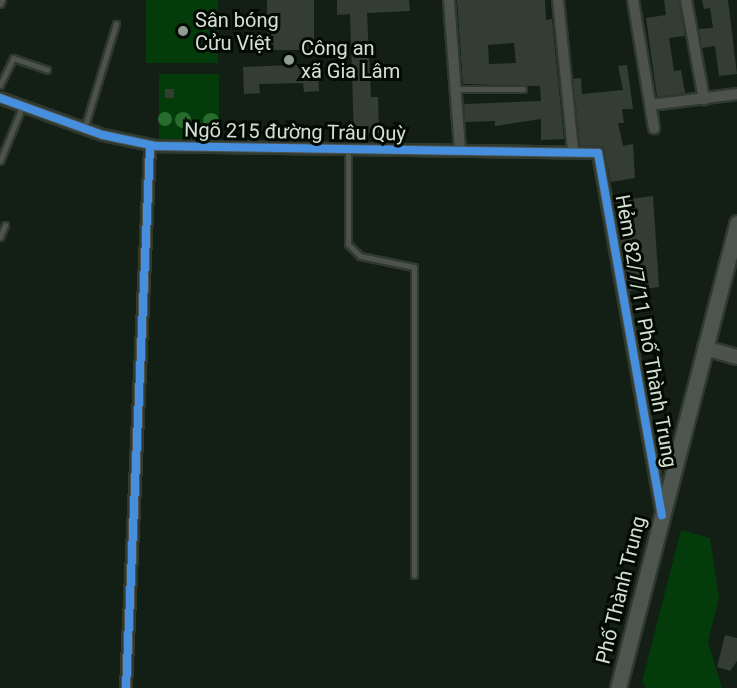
<!DOCTYPE html>
<meta charset="utf-8">
<style>
body{margin:0}
#map{position:relative;width:737px;height:688px;overflow:hidden;background:#131f14;font-family:Roboto,sans-serif}
div>[style]{position:absolute}
[style*='--x']{left:calc(var(--x)*1px);top:calc(var(--y)*1px);width:calc(var(--w)*1px);rotate:calc(var(--a)*1deg)}
.green>*{inset:0;background:#033c0a;transform-origin:0 0}
.water>*{inset:0;background:#286c2d}
.round{border-radius:50%}
.building>*{inset:0;background:#333d34;transform-origin:0 0}
.roads{filter:drop-shadow(2px 0 #2f3930) drop-shadow(-2px 0 #2f3930) drop-shadow(0 2px #2f3930) drop-shadow(0 -2px #2f3930)}
.service>*{height:5px;margin:-2.5px;padding:0 2.5px;transform-origin:2.5px;border-radius:2.5px;background:#4d524d}
.minor>*{height:10px;margin:-5px;padding:0 5px;transform-origin:5px;border-radius:5px;background:#4d524d}
.tertiary>*{height:14px;margin:-7px;padding:0 7px;transform-origin:7px;border-radius:7px;background:#4d524d}
.secondary>*{height:15px;margin:-7.5px;padding:0 7.5px;transform-origin:7.5px;border-radius:7.5px;background:#4e554f}
.cycleway>*{height:8px;margin:-4px;padding:0 4px;transform-origin:4px;border-radius:4px;background:#468fdf}
.dots>*{width:16px;height:16px;translate:-50% -50%;box-sizing:border-box;border:3px solid #030a03;border-radius:50%}
span{translate:-50% -50%;white-space:nowrap;text-align:center;line-height:1.15;-webkit-text-stroke:6px #030a03;paint-order:stroke}
.poi-label{font-size:20px;color:#d3e1d3}
.left{translate:0 -50%;text-align:left}
.street-label{font-size:20px;color:#d3e1d3}
</style>
<div id="map">
<div class="green">
<div style="left:146px;top:0;width:72px;height:63px"></div>
<div style="left:159px;top:74px;width:60px;height:66px"></div>
<div style="clip-path:polygon(681px 530px,710px 538px,719px 597px,708px 642px,722px 688px,646px 688px,642px 682px)"></div>
</div>
<div class="water">
<div class="round" style="left:158px;top:112px;width:14px;height:14px"></div>
<div class="round" style="left:175px;top:112px;width:16px;height:16px"></div>
<div class="round" style="left:203px;top:113px;width:16px;height:16px"></div>
</div>
<div class="building">
<div style="left:267px;top:0;width:47px;height:50px"></div>
<div style="clip-path:polygon(337px 0,409px 0,410px 11px,367px 13px,371px 97px,378px 97px,379px 133px,354px 134px,350px 14px,337px 15px)"></div>
<div style="clip-path:polygon(evenodd,457px 0,545px 0,546px 20px,552px 19px,564px 139px,541px 140px,541px 119px,495px 126px,495px 121px,465px 122px,464px 104px,541px 101px,540px 86px,463px 84px,457px 0,514px 43px,516px 63px,489px 64px,488px 45px,514px 43px)"></div>
<div style="clip-path:polygon(664px 0,679px 0,685px 36px,669px 38px,674px 71px,681px 70px,685px 93px,657px 97px,646px 18px,666px 15px)"></div>
<div style="clip-path:polygon(702px 0,728px 0,737px 74px,719px 76px,715px 46px,702px 48px,699px 29px,713px 28px,710px 8px,704px 9px)"></div>
<div style="clip-path:polygon(318px 64px,319px 91px,304px 92px,303px 83px,259px 84px,260px 93px,244px 94px,243px 67px)"></div>
<div style="clip-path:polygon(627px 65px,633px 109px,622px 109px,624px 123px,618px 123px,623px 146px,633px 144px,635px 178px,611px 182px,604px 148px,580px 145px,573px 79px,581px 78px,582px 94px,623px 90px,618px 66px)"></div>
<div style="left:165px;top:89px;width:9px;height:9px"></div>
<div style="clip-path:polygon(653px 196px,659px 287px,630px 291px,614px 201px)"></div>
<div style="clip-path:polygon(725px 635px,737px 638px,737px 661px,730px 671px,717px 667px)"></div>
</div>
<div class="roads">
<div class="service">
<div style="--x:0;--y:4;--w:4;--a:-63"></div>
<div style="--x:0;--y:85;--w:30;--a:-64"></div>
<div style="--x:13;--y:58;--w:36;--a:19"></div>
<div style="--x:455;--y:89;--w:68;--a:0"></div>
<div style="--x:84;--y:129;--w:110;--a:-73.1"></div>
<div style="--x:348;--y:149;--w:95;--a:90"></div>
<div style="--x:348;--y:244;--w:17;--a:45"></div>
<div style="--x:360;--y:256;--w:55;--a:11.5"></div>
<div style="--x:414;--y:267;--w:308;--a:90"></div>
<div style="--x:0;--y:161;--w:58;--a:-67.8"></div>
<div style="--x:0;--y:237;--w:13;--a:-67"></div>
</div>
<div class="minor">
<div style="--x:449;--y:0;--w:150;--a:85.8"></div>
<div style="--x:558;--y:0;--w:152;--a:84.3"></div>
<div style="--x:633;--y:0;--w:130;--a:80.7"></div>
<div style="--x:686;--y:0;--w:101;--a:79.7"></div>
<div style="--x:0;--y:98;--w:109;--a:19.8"></div>
<div style="--x:103;--y:135;--w:53;--a:11.9"></div>
<div style="--x:155;--y:146;--w:443;--a:0.9"></div>
<div style="--x:598;--y:153;--w:363;--a:80"></div>
<div style="--x:650;--y:105;--w:88;--a:-7.2"></div>
<div style="--x:126;--y:688;--w:543;--a:-87.46"></div>
</div>
<div class="tertiary">
<div style="--x:705;--y:348;--w:33;--a:16"></div>
</div>
<div class="secondary">
<div style="--x:618;--y:688;--w:480;--a:-75.6"></div>
</div>
</div>
<div class="cycleway">
<div style="--x:0;--y:98;--w:109;--a:19.8"></div>
<div style="--x:103;--y:135;--w:53;--a:11.9"></div>
<div style="--x:155;--y:146;--w:443;--a:0.9"></div>
<div style="--x:598;--y:153;--w:368;--a:80"></div>
<div style="--x:126;--y:688;--w:543;--a:-87.46"></div>
</div>
<div class="dots">
<div style="left:183px;top:31px;background:#909d90"></div>
<div style="left:289px;top:60px;background:#909d90"></div>
</div>
<div class="poi-label">
<span class="left" style="left:195px;top:32px">Sân bóng<br>Cửu Việt</span>
<span class="left" style="left:301px;top:60px">Công an<br>xã Gia Lâm</span>
</div>
<div class="street-label">
<span style="left:295px;top:132px;rotate:1deg">Ngõ 215 đường Trâu Quỳ</span>
<span style="left:646px;top:331px;rotate:80deg">Hẻm 82/7/11 Phố Thành Trung</span>
<span style="left:621px;top:590px;rotate:-76deg">Phố Thành Trung</span>
</div>
</div>
